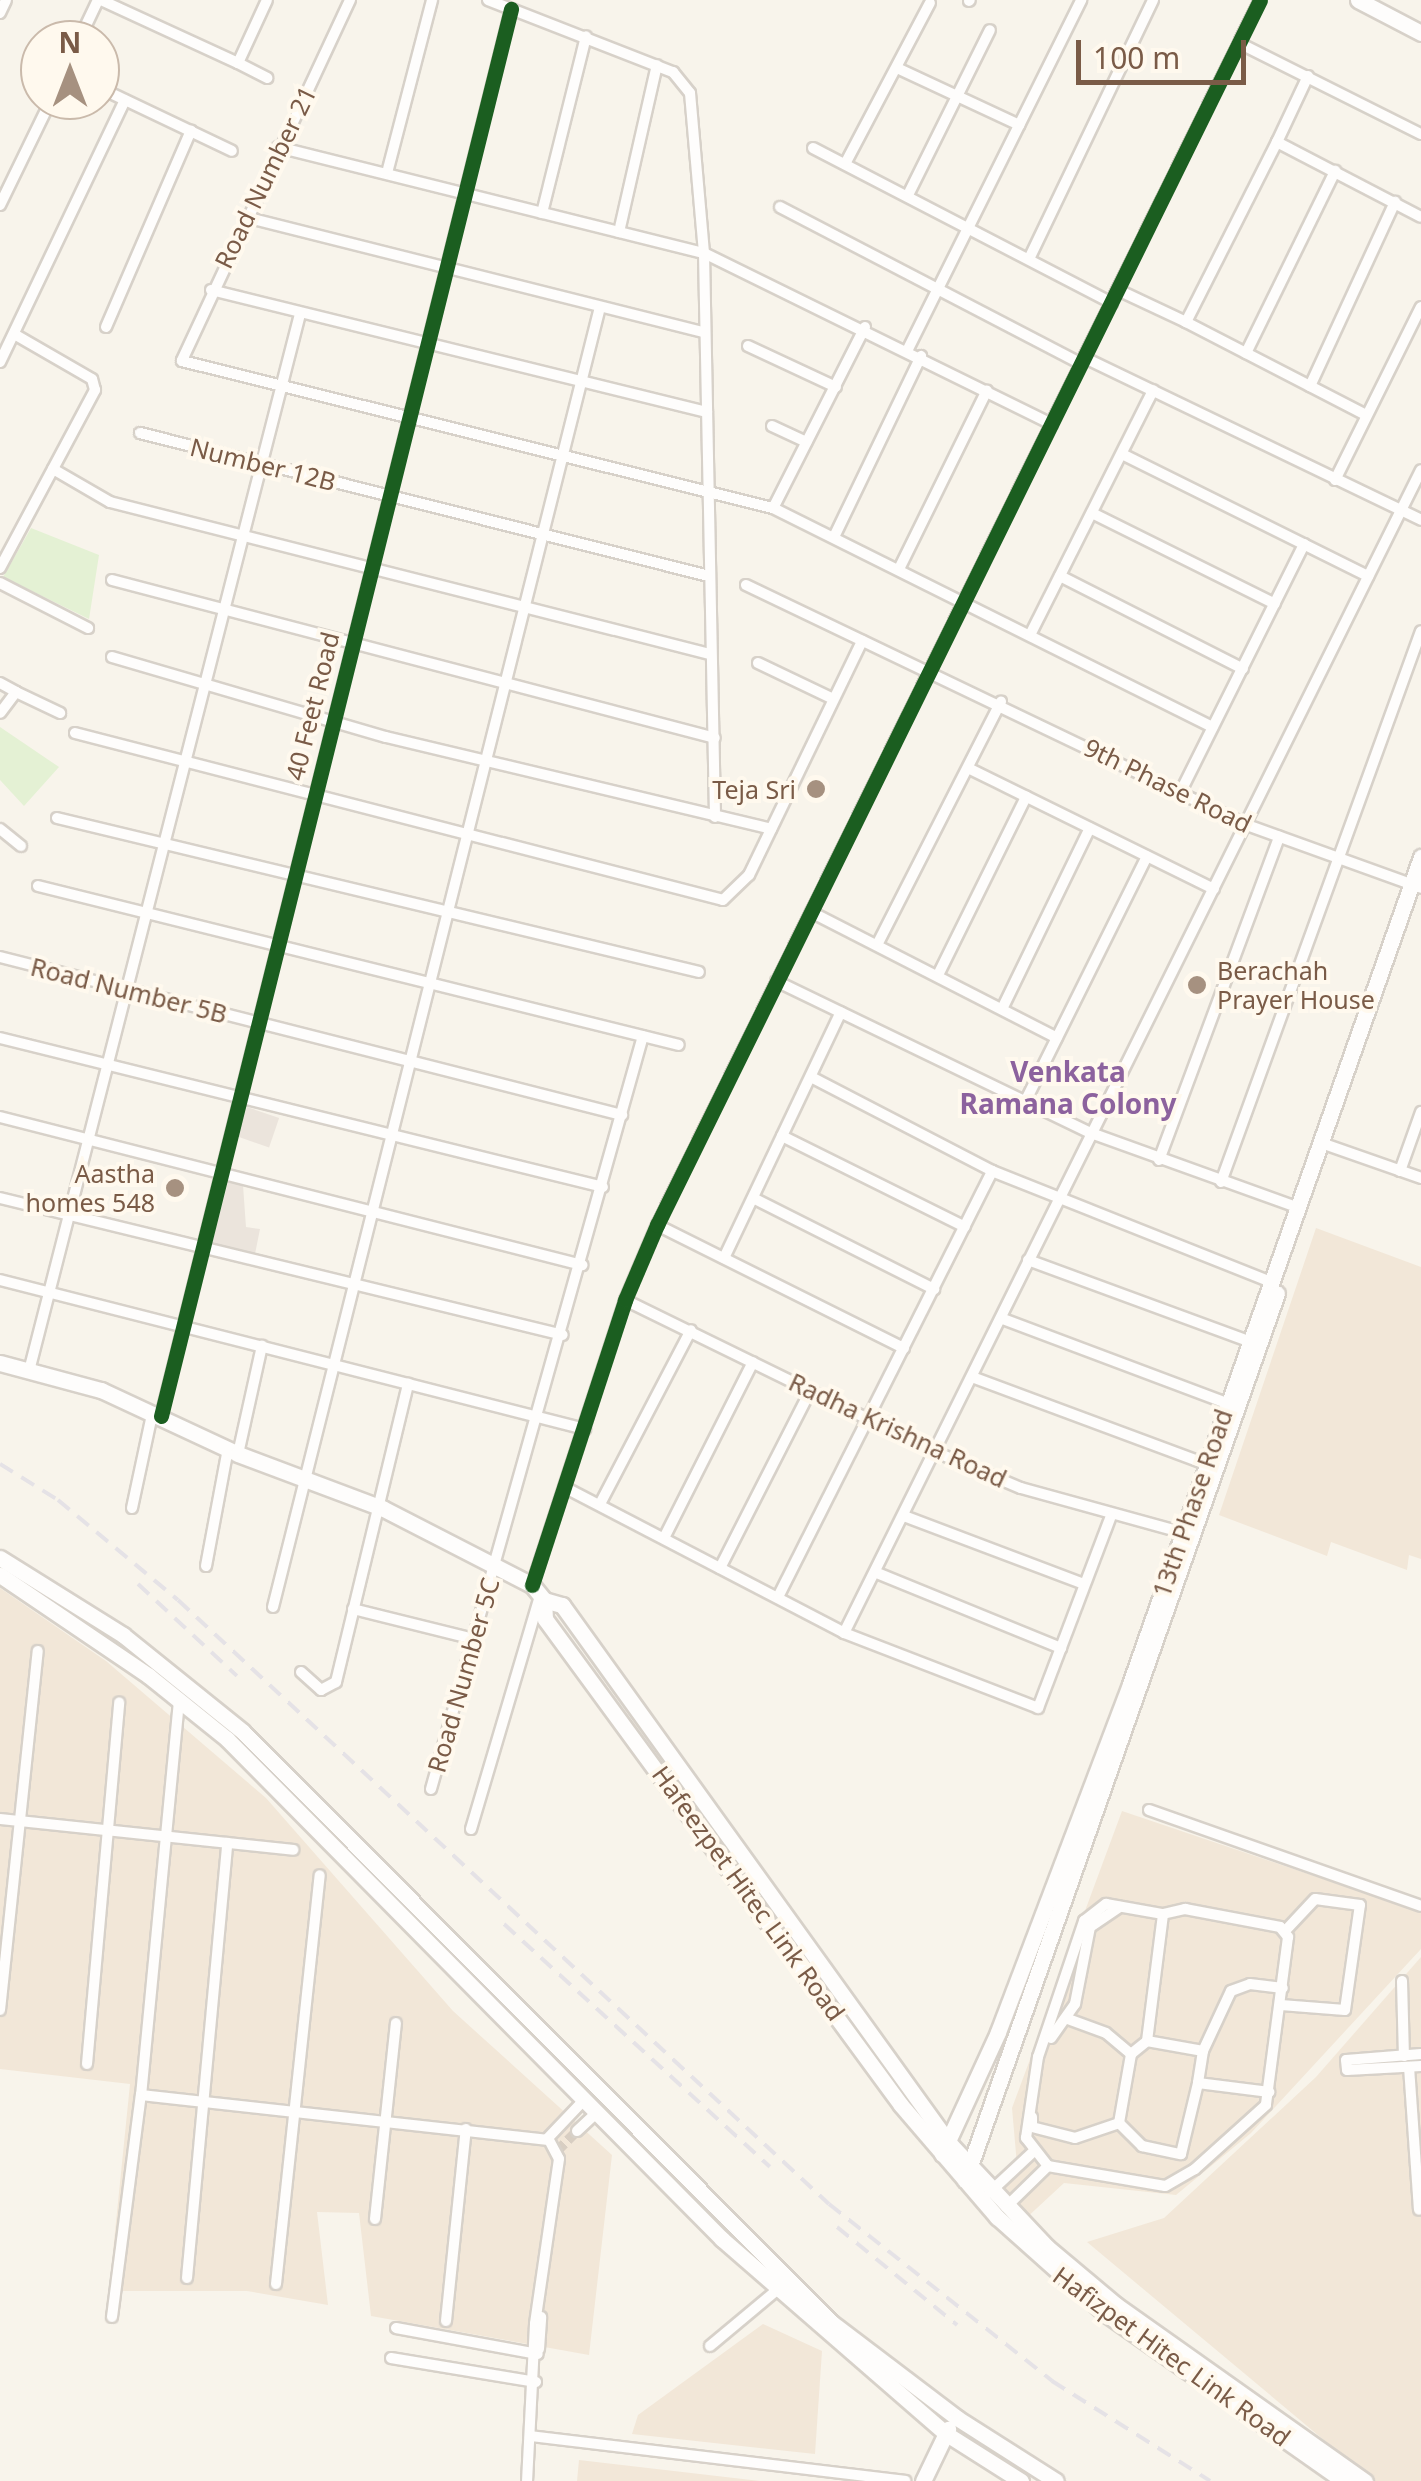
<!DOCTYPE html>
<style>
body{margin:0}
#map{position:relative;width:1421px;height:2481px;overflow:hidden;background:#f8f4eb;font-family:"Noto Sans",sans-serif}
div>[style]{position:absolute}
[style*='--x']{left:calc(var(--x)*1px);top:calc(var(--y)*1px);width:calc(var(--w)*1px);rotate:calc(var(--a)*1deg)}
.residential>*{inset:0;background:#f2e7d8}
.industrial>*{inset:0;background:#ebe4dc;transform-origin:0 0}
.green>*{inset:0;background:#e4f1d4}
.street-tunnel>*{height:10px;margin-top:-5px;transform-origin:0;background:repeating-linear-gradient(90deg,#d8cec2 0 10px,transparent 0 15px)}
.roads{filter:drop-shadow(2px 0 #d7d1c9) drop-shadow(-2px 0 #d7d1c9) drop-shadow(0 2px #d7d1c9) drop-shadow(0 -2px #d7d1c9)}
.street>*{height:10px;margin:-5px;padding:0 5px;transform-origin:5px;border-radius:5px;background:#fefdfc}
.secondary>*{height:15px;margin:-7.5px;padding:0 7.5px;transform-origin:7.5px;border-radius:7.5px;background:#fefdfc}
.rail>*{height:4px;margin-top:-2px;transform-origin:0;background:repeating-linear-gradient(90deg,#e5e2e6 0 15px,transparent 0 25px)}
.cycleway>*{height:15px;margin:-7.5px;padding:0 7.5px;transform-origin:7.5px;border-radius:7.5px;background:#1b5e20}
.dots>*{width:28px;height:28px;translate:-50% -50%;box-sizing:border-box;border:5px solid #fff9ee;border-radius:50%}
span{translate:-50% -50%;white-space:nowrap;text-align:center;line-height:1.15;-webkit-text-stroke:8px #fff9ee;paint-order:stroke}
.street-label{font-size:25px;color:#7a5b47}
.poi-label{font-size:25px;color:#7a5b47}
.right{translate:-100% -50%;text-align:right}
.left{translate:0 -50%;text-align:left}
.neighbourhood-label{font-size:28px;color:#8c629e;font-weight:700}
.north{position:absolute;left:20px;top:20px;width:100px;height:100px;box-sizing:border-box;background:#fff9ee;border:2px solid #cabaab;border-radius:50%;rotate:0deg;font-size:28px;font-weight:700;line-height:40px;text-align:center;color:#7a5b47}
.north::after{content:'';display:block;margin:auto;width:35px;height:45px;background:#a69180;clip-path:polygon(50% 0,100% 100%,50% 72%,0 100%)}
.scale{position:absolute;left:1076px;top:40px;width:170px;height:45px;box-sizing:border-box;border:5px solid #7a5b47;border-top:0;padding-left:12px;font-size:30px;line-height:35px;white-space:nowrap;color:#7a5b47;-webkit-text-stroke:8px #fff9ee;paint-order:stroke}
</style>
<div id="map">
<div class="residential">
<div style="clip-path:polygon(1316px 1228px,1421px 1267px,1421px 1559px,1409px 1555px,1407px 1570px,1331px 1542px,1327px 1556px,1219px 1515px)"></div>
<div style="clip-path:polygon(0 1588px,106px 1661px,266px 1798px,453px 2011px,612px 2155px,589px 2355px,371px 2316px,359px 2213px,317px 2212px,328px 2305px,247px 2291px,109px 2291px,130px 2084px,0 2069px)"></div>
<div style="clip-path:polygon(1122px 1811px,1421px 1912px,1421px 1949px,1251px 2133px,1176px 2195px,1064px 2183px,1023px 2221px,992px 2187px,1017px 2165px,1012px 2108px)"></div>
<div style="clip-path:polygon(1421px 1957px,1421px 2481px,1373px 2481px,1087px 2242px,1164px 2218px,1316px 2077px)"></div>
<div style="clip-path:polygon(763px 2324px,822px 2351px,815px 2454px,632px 2434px,638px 2415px)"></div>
<div style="clip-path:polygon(579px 2460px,760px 2481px,577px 2481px)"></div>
</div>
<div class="industrial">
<div style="left:247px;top:1107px;width:34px;height:31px;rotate:19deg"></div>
<div style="clip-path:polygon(228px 1182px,243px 1185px,246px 1227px,260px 1229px,255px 1254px,212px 1244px)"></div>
</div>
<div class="green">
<div style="clip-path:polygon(31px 528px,99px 555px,89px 619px,3px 577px)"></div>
<div style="clip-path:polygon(0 727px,59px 767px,24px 806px,0 780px)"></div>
</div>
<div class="street-tunnel">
<div style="--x:557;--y:2151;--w:28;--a:-45"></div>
</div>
<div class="roads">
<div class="street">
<div style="--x:101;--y:0;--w:151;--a:24.7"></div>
<div style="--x:238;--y:63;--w:69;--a:-65.3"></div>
<div style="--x:350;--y:0;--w:398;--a:115"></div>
<div style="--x:182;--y:361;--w:609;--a:13.97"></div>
<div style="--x:488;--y:0;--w:199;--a:21.3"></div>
<div style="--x:673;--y:72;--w:27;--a:51"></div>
<div style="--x:690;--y:93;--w:161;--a:85"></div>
<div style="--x:704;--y:253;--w:564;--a:88.88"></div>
<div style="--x:969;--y:1;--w:1;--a:-45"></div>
<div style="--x:0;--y:13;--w:14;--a:-65"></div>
<div style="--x:79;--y:40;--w:44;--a:-64.6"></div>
<div style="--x:1239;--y:43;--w:203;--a:26.6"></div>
<div style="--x:238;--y:63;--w:33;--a:27"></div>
<div style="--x:897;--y:68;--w:135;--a:25"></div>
<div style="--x:100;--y:88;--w:146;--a:25.5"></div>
<div style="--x:1277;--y:142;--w:73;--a:-64.8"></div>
<div style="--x:278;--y:147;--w:439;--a:14"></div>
<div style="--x:704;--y:253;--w:388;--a:26.2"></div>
<div style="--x:813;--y:148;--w:337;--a:27.4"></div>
<div style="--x:845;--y:164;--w:182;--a:-62.2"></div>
<div style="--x:387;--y:173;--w:179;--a:-75.4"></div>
<div style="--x:908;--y:195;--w:184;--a:-63.6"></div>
<div style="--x:0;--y:205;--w:117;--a:-64.1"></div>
<div style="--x:780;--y:207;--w:340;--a:27.5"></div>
<div style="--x:542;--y:213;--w:182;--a:-76"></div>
<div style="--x:245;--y:217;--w:473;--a:14.1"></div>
<div style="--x:619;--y:232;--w:171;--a:-77.2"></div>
<div style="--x:1029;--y:259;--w:287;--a:-64.4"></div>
<div style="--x:211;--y:290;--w:511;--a:13.82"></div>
<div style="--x:1118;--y:290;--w:75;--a:25.2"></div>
<div style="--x:106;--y:327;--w:214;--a:-66.6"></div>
<div style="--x:865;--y:327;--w:203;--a:116.9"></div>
<div style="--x:773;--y:508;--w:491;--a:26.5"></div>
<div style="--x:748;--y:346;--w:97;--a:25"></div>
<div style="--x:908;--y:349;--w:390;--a:-63.6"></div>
<div style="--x:1246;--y:353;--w:203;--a:-63.9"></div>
<div style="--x:1085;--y:358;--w:373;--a:25.7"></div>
<div style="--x:0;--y:362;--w:290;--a:-64.5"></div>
<div style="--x:1310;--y:386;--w:203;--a:-65.2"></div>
<div style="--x:1366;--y:415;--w:203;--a:-152.7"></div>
<div style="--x:1186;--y:322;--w:202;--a:-63.2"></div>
<div style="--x:1277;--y:142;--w:162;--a:27.5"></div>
<div style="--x:772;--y:426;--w:38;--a:25"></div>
<div style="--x:140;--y:433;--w:587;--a:14.11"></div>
<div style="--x:1122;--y:454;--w:275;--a:26.4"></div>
<div style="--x:53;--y:469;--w:66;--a:30.1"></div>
<div style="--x:110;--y:502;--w:619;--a:14.22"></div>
<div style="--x:1335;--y:480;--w:193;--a:-63.6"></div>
<div style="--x:1092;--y:513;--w:204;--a:26.4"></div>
<div style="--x:834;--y:537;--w:201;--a:-64.3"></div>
<div style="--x:0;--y:568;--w:202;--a:-61.9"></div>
<div style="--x:95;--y:390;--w:11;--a:-105"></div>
<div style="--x:92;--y:379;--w:90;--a:-150"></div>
<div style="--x:899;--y:569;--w:199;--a:-63.8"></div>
<div style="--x:1060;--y:576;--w:205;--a:26.9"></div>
<div style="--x:112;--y:580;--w:623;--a:14.68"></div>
<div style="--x:0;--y:583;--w:99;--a:27.1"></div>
<div style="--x:746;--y:585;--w:556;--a:25.6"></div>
<div style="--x:1247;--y:825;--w:174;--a:19.8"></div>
<div style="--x:1030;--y:635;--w:274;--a:-63.3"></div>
<div style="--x:112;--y:657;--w:285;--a:16.3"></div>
<div style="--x:386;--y:737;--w:396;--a:13.4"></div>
<div style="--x:758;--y:663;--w:83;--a:25.6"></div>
<div style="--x:0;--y:683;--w:18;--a:29"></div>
<div style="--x:16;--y:692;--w:26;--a:127"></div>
<div style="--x:16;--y:692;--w:49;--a:25.5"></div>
<div style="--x:75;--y:733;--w:669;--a:14.45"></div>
<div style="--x:723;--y:900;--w:36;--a:-44"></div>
<div style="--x:749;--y:875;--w:260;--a:-64.2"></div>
<div style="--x:968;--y:768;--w:274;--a:26.2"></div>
<div style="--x:1181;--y:791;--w:276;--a:-63.5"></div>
<div style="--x:57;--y:818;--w:660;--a:13.49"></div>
<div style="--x:0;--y:829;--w:27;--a:39"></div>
<div style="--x:38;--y:886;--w:660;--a:13.93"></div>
<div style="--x:1420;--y:887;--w:1;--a:45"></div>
<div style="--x:811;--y:912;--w:276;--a:27.1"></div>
<div style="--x:878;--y:943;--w:271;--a:-63"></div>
<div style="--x:0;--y:957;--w:642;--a:14.25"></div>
<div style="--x:938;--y:975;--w:199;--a:-63.7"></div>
<div style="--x:776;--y:981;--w:350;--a:25.8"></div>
<div style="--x:1091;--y:1133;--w:221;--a:19.8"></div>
<div style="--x:1002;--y:1009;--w:201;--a:-64.1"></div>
<div style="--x:0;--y:1038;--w:621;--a:13.88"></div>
<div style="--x:811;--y:1077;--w:204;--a:27.4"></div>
<div style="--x:1026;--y:1100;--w:272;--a:-63.6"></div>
<div style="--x:0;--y:1117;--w:601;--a:14.27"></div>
<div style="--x:782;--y:1136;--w:204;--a:26.4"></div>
<div style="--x:1327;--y:1145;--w:100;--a:19.3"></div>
<div style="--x:1159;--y:1160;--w:345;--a:-69.6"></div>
<div style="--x:1400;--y:1171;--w:63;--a:-70.4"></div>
<div style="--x:1221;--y:1182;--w:586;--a:-70.05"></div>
<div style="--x:0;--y:1198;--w:579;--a:13.68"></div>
<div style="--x:753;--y:1198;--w:203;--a:26.7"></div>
<div style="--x:657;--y:1225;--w:276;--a:26.5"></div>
<div style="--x:724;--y:1258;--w:272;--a:-64.6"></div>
<div style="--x:1028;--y:1260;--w:234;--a:20.2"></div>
<div style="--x:0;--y:1280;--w:604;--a:14.29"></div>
<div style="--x:625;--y:1300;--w:348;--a:26.1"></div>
<div style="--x:938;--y:1453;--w:90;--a:22.9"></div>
<div style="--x:1021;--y:1488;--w:166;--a:15.4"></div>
<div style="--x:1003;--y:1319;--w:238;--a:20.6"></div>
<div style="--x:29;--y:1371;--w:1091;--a:-75.62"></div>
<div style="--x:972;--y:1377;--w:246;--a:20.4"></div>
<div style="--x:161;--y:1416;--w:1450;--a:-76.03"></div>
<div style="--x:238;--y:1454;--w:111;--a:-77.5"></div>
<div style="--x:566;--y:1488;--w:314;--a:27.5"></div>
<div style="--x:844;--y:1633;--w:208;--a:21.1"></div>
<div style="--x:1038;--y:1708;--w:205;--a:-69.2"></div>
<div style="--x:600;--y:1504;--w:196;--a:-62.4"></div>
<div style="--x:132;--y:1508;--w:95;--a:-77.9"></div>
<div style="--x:904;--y:1516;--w:192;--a:20.7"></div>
<div style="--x:664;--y:1538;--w:197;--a:-63.2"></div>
<div style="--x:206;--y:1566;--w:120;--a:-79.4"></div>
<div style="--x:720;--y:1568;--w:199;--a:-63"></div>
<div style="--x:877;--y:1573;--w:199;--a:22.2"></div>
<div style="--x:532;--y:1585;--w:300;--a:-71.9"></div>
<div style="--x:625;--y:1300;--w:82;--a:-66.9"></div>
<div style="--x:657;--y:1225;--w:1365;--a:-63.79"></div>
<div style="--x:778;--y:1597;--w:477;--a:-63.3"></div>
<div style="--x:992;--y:1171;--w:300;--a:21.7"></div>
<div style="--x:273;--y:1607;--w:1340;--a:-75.88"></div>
<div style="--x:353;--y:1609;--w:125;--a:13.9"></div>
<div style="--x:844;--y:1633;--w:1298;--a:-63.61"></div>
<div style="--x:301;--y:1672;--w:27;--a:42"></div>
<div style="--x:321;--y:1690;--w:17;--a:-28"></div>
<div style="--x:336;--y:1682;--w:307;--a:-76.4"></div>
<div style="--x:179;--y:1701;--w:396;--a:95.5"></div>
<div style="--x:141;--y:2095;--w:410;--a:6.3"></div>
<div style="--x:549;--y:2140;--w:21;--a:62"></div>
<div style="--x:559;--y:2159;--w:167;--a:98.3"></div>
<div style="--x:535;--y:2324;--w:157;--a:92.9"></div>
<div style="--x:431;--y:1789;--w:782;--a:-74.28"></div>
<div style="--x:1149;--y:1810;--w:288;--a:19.4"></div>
<div style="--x:0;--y:1819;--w:295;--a:6"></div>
<div style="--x:471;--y:1829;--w:243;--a:-73.5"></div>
<div style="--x:1106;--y:1904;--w:58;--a:10"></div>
<div style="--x:1163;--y:1914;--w:23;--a:-13"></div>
<div style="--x:1185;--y:1909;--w:97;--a:10.7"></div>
<div style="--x:1280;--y:1927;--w:13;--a:51"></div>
<div style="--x:1288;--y:1937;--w:169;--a:97.5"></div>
<div style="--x:1266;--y:2105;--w:96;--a:138"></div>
<div style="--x:1195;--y:2169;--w:34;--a:150"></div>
<div style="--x:1165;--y:2186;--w:119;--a:-170.3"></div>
<div style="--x:1048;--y:2166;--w:36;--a:-128"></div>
<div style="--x:1026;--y:2138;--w:82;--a:-81.6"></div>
<div style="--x:1038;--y:2057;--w:144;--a:-71.3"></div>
<div style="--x:1084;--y:1921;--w:28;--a:-38"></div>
<div style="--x:1402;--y:1981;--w:75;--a:88.5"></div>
<div style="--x:1281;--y:2005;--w:64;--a:4.5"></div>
<div style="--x:1345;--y:2010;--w:106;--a:-81.9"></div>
<div style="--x:1360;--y:1905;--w:45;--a:-172.4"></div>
<div style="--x:1315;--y:1899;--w:42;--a:133.1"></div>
<div style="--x:0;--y:2010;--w:361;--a:-84"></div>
<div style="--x:1068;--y:2019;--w:40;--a:20.2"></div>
<div style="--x:1106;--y:2033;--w:33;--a:40"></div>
<div style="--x:1051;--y:2038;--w:42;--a:-54.8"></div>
<div style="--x:1075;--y:2004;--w:78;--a:-79"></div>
<div style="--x:1090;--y:1927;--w:36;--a:-34"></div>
<div style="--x:1147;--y:2041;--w:57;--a:10.1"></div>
<div style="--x:1203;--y:2051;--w:32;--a:99"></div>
<div style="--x:1198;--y:2083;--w:72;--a:7.2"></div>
<div style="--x:1203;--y:2051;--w:66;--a:-65"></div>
<div style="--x:1231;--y:1991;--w:20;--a:-20"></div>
<div style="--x:1250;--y:1984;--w:33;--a:7"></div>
<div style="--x:1421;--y:2054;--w:75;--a:175.4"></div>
<div style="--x:1346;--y:2060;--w:10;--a:84"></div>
<div style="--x:1347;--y:2070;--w:74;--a:-3.1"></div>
<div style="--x:87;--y:2064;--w:363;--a:-84.9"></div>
<div style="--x:1409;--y:2067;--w:143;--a:86"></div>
<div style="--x:1032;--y:2117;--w:10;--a:90"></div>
<div style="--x:1032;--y:2127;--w:44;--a:14.3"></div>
<div style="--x:1075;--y:2138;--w:46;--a:-18.8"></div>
<div style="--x:1119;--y:2123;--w:33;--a:45"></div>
<div style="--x:1142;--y:2146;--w:40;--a:12"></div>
<div style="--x:1181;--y:2154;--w:73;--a:-76.5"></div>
<div style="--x:1119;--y:2123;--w:70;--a:-80.1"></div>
<div style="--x:1131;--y:2054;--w:21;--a:-39"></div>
<div style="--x:1147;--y:2041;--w:128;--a:-82.8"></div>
<div style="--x:577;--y:2131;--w:26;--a:-43"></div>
<div style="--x:547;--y:2139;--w:54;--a:-46.5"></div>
<div style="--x:990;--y:2192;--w:60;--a:-43"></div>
<div style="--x:1006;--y:2207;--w:59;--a:-44.3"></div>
<div style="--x:375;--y:2219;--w:197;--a:-83.9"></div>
<div style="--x:187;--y:2278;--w:437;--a:-84.7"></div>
<div style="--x:276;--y:2284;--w:411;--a:-83.9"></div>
<div style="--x:112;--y:2317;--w:224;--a:-82.6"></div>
<div style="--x:446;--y:2321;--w:193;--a:-84.1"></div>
<div style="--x:396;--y:2328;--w:144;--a:10.4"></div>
<div style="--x:710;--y:2346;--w:87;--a:-39.9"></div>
<div style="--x:539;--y:2349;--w:32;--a:-86"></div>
<div style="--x:391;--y:2358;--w:147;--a:9.4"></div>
<div style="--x:530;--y:2436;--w:378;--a:6.8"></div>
</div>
<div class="secondary">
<div style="--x:1358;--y:0;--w:71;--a:27.6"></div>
<div style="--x:0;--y:1363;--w:105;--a:15"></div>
<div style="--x:101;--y:1390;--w:151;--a:25"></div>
<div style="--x:238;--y:1454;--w:154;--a:20.6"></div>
<div style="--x:382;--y:1508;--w:169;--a:27.2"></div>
<div style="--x:532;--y:1585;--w:19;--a:51"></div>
<div style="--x:544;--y:1600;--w:19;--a:87"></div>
<div style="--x:545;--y:1619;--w:602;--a:53.78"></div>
<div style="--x:901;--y:2105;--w:148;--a:49.4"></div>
<div style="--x:997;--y:2217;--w:146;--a:41.7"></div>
<div style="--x:1106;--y:2314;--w:291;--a:35.1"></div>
<div style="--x:0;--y:1558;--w:145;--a:32"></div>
<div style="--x:123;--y:1635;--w:154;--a:38.9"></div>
<div style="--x:243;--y:1732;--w:834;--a:45.1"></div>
<div style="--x:832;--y:2323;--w:157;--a:37.2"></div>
<div style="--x:957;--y:2418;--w:117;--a:32.5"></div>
<div style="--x:0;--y:1575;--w:180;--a:34.1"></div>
<div style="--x:149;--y:1676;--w:100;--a:38.9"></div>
<div style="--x:227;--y:1739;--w:704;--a:45.29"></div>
<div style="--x:722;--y:2239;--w:296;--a:41"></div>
<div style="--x:945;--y:2433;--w:90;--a:32.3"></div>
<div style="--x:544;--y:1600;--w:19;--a:16"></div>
<div style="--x:562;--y:1605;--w:663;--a:54.27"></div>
<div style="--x:949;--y:2143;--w:143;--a:46.7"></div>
<div style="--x:1047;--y:2247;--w:90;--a:40"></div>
<div style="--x:1116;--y:2305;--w:305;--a:35.3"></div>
<div style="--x:942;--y:2154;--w:134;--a:-65.3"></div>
<div style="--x:998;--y:2032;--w:372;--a:-69.2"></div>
<div style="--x:1130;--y:1684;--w:877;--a:-70.61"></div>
<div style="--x:965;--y:2180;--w:940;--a:-70.62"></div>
<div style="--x:923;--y:2481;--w:58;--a:-64.3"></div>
</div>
</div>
<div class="rail">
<div style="--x:0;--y:1464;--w:68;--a:31.8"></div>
<div style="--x:58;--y:1500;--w:156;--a:39.8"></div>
<div style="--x:178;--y:1600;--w:888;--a:42.86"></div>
<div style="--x:829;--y:2204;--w:285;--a:38.4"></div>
<div style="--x:1052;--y:2381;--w:187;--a:32.3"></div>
<div style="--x:138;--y:1584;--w:135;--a:42.9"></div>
<div style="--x:504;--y:1924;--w:360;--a:42.4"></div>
<div style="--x:837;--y:2227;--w:155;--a:39.2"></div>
</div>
<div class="cycleway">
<div style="--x:161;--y:1416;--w:1450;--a:-76.03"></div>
<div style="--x:532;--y:1585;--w:300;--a:-71.9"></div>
<div style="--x:625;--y:1300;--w:82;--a:-66.9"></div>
<div style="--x:657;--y:1225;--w:1365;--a:-63.79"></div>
</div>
<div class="dots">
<div style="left:816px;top:789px;background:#a69180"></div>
<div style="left:1197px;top:985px;background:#a69180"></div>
<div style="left:175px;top:1188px;background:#a69180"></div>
</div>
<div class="street-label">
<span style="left:265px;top:177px;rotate:-64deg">Road Number 21</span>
<span style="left:263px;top:464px;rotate:14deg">Number 12B</span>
<span style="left:312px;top:706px;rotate:-76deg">40 Feet Road</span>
<span style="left:1168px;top:785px;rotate:26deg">9th Phase Road</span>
<span style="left:129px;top:990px;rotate:14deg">Road Number 5B</span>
<span style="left:898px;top:1430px;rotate:25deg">Radha Krishna Road</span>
<span style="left:1192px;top:1503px;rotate:-71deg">13th Phase Road</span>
<span style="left:463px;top:1675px;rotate:-74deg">Road Number 5C</span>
<span style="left:749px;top:1893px;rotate:54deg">Hafeezpet Hitec Link Road</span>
<span style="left:1172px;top:2356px;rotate:36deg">Hafizpet Hitec Link Road</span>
</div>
<div class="poi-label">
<span class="right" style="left:796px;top:789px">Teja Sri</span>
<span class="left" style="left:1217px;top:985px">Berachah<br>Prayer House</span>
<span class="right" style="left:155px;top:1188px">Aastha<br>homes 548</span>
</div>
<div class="neighbourhood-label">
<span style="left:1068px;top:1087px">Venkata<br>Ramana Colony</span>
</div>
<div class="north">N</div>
<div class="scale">100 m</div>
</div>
